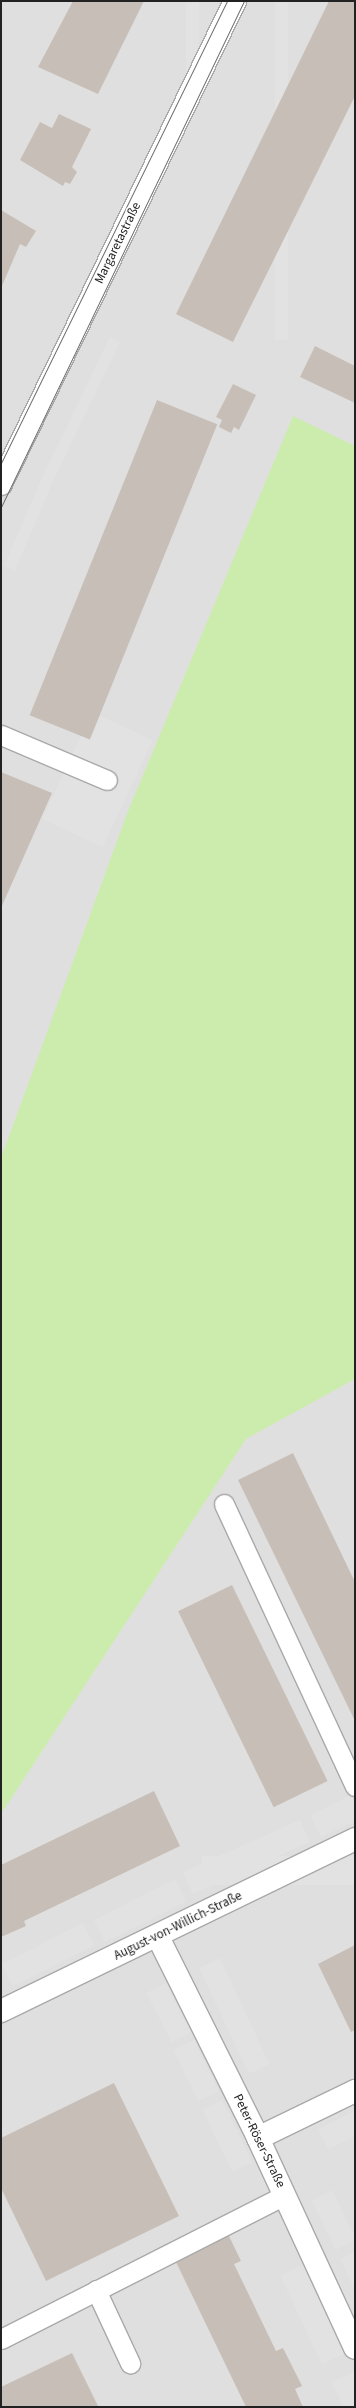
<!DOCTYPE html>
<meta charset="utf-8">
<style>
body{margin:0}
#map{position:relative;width:356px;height:2408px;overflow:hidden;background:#f2efe8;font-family:"Source Sans 3",sans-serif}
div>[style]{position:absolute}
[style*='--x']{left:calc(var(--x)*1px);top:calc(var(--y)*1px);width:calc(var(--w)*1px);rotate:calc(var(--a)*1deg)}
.residential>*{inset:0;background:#e0dfdf;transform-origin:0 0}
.grass>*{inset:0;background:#ccecae}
.parking>*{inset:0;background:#e2e2e2;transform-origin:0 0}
.building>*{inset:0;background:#c7bfb7;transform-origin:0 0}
.roads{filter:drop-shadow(1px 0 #a9a9a9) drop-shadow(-1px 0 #a9a9a9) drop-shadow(0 1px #a9a9a9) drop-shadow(0 -1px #a9a9a9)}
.service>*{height:19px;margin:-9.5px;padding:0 9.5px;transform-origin:9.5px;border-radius:9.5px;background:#fff}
.minor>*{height:22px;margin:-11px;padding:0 11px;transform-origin:11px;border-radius:11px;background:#fff}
.tertiary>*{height:22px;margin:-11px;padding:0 11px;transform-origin:11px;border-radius:11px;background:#fff}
.tram>*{height:1px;margin:-0.5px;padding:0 0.5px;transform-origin:0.5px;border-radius:0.5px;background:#707070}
span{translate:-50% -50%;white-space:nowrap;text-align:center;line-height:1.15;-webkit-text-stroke:3.5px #fff;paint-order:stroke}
.street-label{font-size:13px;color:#222}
.frame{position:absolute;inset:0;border:2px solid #222;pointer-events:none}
</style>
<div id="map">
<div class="residential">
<div style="left:1px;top:1px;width:354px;height:2406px"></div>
</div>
<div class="grass">
<div style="clip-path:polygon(293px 416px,355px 446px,355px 1379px,246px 1439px,1px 1814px,1px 1158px,128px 811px)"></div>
</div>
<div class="parking">
<div style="left:186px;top:1px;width:13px;height:102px"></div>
<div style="left:275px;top:1px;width:13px;height:339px"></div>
<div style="clip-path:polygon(110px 337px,120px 342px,52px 483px,15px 571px,4px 566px,42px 478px)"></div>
<div style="left:92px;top:712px;width:67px;height:118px;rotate:25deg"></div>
<div style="clip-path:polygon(353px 1794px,355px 1821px,321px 1837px,310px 1815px)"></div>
<div style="left:300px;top:1820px;width:24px;height:128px;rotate:66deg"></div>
<div style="left:355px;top:1856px;width:29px;height:153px;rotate:90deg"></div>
<div style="left:175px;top:1879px;width:25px;height:91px;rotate:63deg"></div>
<div style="left:83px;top:1923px;width:25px;height:91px;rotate:63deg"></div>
<div style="left:220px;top:1958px;width:117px;height:23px;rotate:65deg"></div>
<div style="left:166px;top:1983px;width:55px;height:22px;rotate:63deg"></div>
<div style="left:194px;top:2040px;width:57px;height:23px;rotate:64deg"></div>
<div style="left:222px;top:2100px;width:69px;height:22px;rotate:64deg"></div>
<div style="clip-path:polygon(355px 2111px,355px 2136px,328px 2149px,318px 2129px)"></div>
<div style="clip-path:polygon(332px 2190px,355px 2237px,355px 2240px,336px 2250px,312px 2201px)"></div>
<div style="clip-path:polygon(355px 2252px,355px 2290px,340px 2259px)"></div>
<div style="left:303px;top:2265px;width:98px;height:25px;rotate:65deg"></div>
<div style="clip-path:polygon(354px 2372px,355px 2407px,343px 2407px,332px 2382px)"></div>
</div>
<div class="building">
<div style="clip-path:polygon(73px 1px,144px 1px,98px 94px,38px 67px)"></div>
<div style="clip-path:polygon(329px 1px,355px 1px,355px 96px,233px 342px,176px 314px)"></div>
<div style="clip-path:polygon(59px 114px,91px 129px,72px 167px,77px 172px,70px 184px,65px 182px,63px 186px,20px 160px,40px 122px,52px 128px)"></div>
<div style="clip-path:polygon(1px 210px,36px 231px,26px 247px,20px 244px,2px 286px)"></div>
<div style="clip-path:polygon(315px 346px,355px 366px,355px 403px,300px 377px)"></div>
<div style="clip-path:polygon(233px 384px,256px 395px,239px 430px,234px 427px,231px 433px,219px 427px,222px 420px,216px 417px)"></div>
<div style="left:157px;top:400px;width:65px;height:340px;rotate:22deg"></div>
<div style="clip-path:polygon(1px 772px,52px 793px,1px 908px)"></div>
<div style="clip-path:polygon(293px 1453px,355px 1582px,355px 1721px,238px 1480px)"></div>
<div style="left:232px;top:1585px;width:218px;height:60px;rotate:64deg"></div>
<div style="clip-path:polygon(154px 1791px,180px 1846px,24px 1921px,26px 1926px,1px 1937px,1px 1865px)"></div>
<div style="clip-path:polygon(355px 1945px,355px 2030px,351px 2032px,318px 1964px)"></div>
<div style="clip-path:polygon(114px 2083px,179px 2216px,46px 2281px,1px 2188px,1px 2138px)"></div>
<div style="clip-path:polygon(228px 2234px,241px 2261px,234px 2264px,276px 2351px,283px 2348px,302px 2386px,295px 2389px,303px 2407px,246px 2407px,175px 2260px)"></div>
<div style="clip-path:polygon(72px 2353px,98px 2406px,1px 2407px,1px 2387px)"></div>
</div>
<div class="roads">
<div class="service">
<div style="--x:1;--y:735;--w:115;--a:23"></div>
<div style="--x:224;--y:1504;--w:311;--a:65.1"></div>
<div style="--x:96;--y:2290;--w:81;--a:65"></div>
<div style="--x:1;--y:2339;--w:318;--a:-26.9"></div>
</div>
<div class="minor">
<div style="--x:158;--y:1937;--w:225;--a:63.5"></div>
<div style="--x:258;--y:2138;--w:231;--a:65.2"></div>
<div style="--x:1;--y:2011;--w:394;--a:-25.9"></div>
<div style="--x:258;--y:2138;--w:108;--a:-25.9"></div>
</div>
<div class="tertiary">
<div style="--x:1;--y:484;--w:537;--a:-64.15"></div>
</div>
</div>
<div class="tram">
<div style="--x:1;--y:463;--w:514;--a:-63.93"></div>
<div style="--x:1;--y:507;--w:561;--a:-64.35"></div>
</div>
<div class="street-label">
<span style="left:118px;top:243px;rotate:-64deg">Margaretastraße</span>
<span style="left:178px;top:1926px;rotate:-26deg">August-von-Willich-Straße</span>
<span style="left:259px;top:2141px;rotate:64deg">Peter-Röser-Straße</span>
</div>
<div class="frame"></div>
</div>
